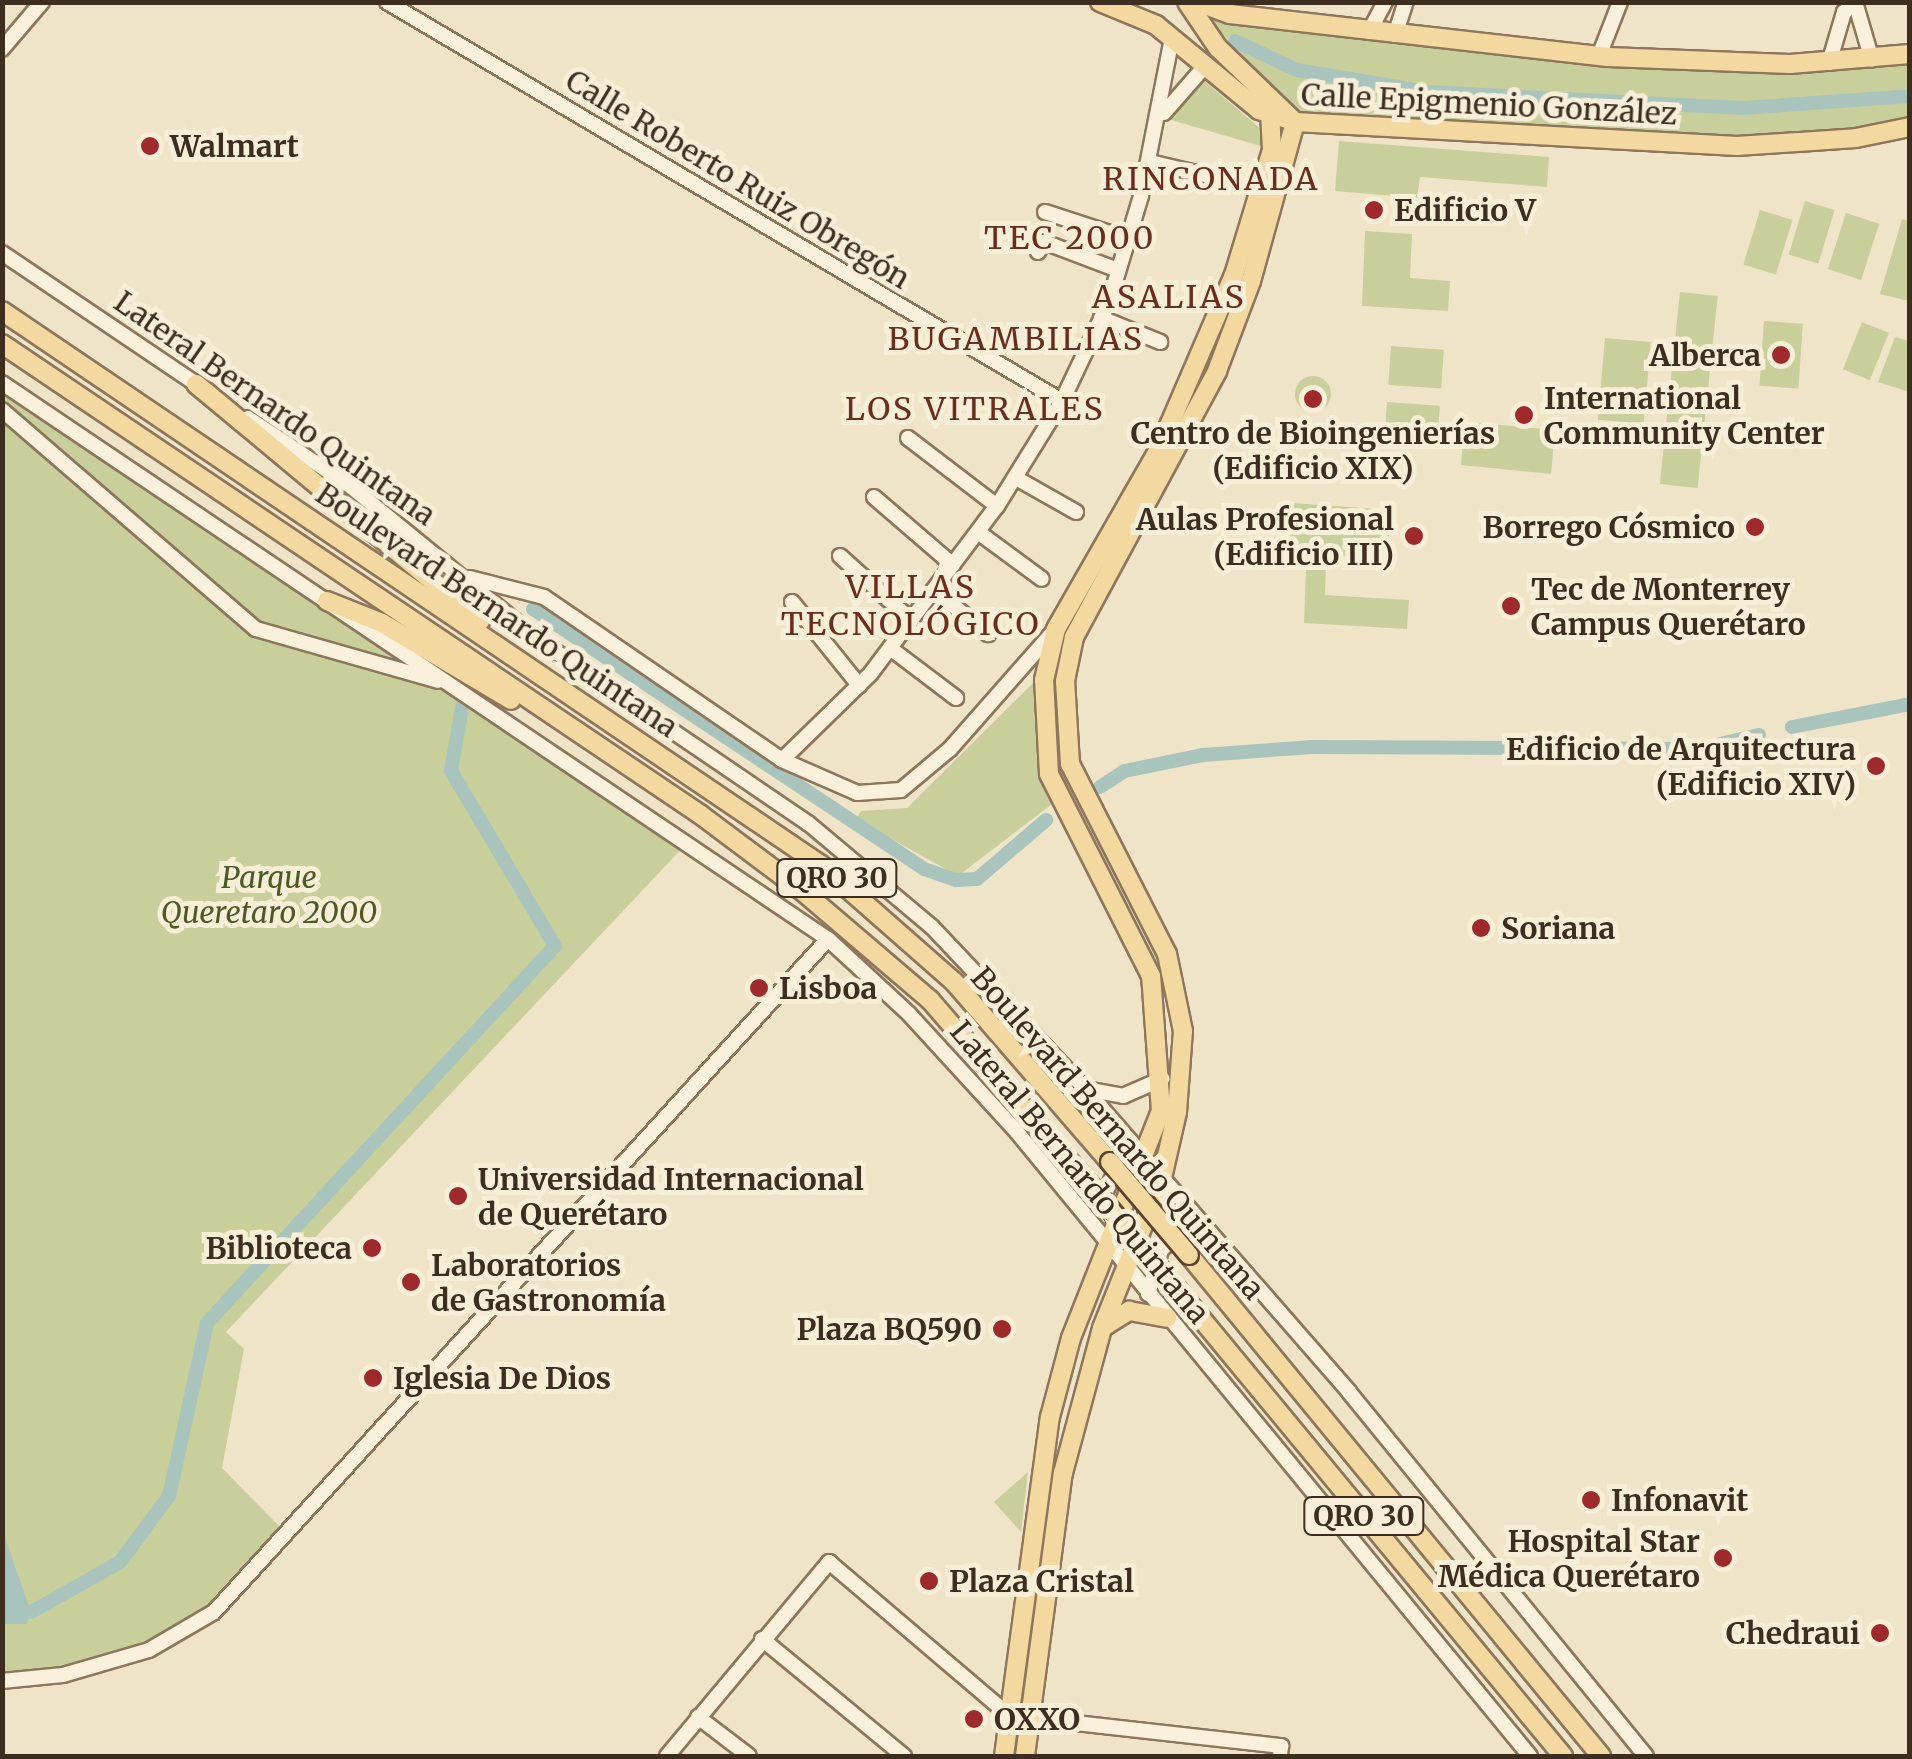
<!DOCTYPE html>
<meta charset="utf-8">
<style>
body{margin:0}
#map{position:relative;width:1912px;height:1759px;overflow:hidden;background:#f0e4c8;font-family:Merriweather,serif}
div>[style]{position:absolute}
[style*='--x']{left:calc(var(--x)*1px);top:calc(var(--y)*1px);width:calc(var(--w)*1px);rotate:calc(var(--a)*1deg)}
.green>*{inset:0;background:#c9cf9b;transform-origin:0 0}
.round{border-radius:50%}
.water>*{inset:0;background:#a9c4bc}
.canal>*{height:14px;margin:-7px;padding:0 7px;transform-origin:7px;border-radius:7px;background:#a9c4bc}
.roads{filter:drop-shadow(2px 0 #8d765c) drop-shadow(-2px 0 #8d765c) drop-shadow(0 2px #8d765c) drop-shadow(0 -2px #8d765c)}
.minor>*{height:14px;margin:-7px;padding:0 7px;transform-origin:7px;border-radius:7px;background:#faf1dc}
.major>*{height:18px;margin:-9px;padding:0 9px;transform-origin:9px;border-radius:9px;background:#f3d9a0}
.bridges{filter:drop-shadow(2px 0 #5b4430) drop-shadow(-2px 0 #5b4430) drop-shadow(0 2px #5b4430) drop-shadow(0 -2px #5b4430)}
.major-bridge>*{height:18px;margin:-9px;padding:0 9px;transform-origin:9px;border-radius:9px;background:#f3d9a0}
.dots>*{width:28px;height:28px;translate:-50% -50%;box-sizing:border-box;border:5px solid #f7eed8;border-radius:50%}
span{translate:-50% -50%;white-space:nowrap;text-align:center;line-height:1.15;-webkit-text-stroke:10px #f7eed8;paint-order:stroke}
.shield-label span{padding:2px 8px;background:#f7eed8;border:2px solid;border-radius:8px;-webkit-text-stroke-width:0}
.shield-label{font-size:28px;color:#3d2e20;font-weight:700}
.street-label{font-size:30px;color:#3d2e20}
.poi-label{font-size:30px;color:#3d2e20;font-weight:700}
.left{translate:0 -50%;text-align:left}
.right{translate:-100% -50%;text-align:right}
.park-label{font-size:30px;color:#4d5a26;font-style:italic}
.neighbourhood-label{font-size:32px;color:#6b2e1e;letter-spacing:2.5px}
.frame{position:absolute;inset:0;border:5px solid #3d2e20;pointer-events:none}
</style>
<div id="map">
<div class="green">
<div style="clip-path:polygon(1202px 12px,1271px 28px,1632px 66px,1849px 70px,1909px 59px,1909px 120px,1858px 132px,1682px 136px,1297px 113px)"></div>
<div style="clip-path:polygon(1201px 78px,1261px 129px,1261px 146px,1171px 120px)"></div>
<div style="clip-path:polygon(1339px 141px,1549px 157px,1547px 187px,1420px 177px,1417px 198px,1335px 191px)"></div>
<div style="left:1805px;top:201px;width:31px;height:56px;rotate:17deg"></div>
<div style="left:1760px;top:210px;width:34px;height:57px;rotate:17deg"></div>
<div style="left:1846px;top:213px;width:35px;height:59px;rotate:18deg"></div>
<div style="clip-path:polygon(1902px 219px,1909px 221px,1909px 301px,1880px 294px)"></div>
<div style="clip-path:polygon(1365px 231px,1412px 234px,1410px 278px,1450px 281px,1448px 311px,1362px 306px)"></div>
<div style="left:1680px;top:292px;width:38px;height:193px;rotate:6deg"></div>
<div style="left:1764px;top:321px;width:39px;height:65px;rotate:4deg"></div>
<div style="left:1862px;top:322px;width:29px;height:51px;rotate:22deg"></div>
<div style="clip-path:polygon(1895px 337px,1909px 341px,1909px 392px,1878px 382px)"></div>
<div style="left:1605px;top:338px;width:46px;height:82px;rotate:5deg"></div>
<div style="left:1391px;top:346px;width:53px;height:39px;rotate:4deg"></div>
<div class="round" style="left:1295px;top:376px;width:36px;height:36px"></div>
<div style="clip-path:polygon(3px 395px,420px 674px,453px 685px,689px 841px,226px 1332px,244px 1349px,222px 1468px,286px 1533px,251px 1579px,149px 1650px,3px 1684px)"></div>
<div style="left:1387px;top:402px;width:53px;height:37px;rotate:4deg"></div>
<div style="clip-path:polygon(1479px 423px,1555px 430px,1551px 474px,1461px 465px,1463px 439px,1478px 440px)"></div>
<div style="left:1292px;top:503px;width:99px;height:49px;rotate:4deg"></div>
<div style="clip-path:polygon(1306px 566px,1326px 567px,1325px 595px,1409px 600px,1407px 629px,1304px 623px)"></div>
<div style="clip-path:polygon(1035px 681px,1052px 804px,958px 876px,856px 819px,861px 811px,907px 808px)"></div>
<div style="clip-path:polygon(1028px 1472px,1021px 1532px,994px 1502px)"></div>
</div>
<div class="water">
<div style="clip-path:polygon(2px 1529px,31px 1612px,27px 1624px,3px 1624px)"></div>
</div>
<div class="canal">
<div style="--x:1235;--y:41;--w:68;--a:25.1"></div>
<div style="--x:1297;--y:70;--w:132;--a:9.6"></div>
<div style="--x:1427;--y:92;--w:317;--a:2.9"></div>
<div style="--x:1744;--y:108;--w:166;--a:-4.1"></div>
<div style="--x:533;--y:609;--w:470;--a:33.6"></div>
<div style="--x:924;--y:869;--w:34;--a:19"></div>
<div style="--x:956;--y:880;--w:21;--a:-3"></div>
<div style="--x:977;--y:879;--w:91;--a:-40.5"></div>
<div style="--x:1792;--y:727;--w:120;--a:-11"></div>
<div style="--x:1720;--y:744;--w:40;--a:-13"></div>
<div style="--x:1100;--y:787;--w:30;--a:-33"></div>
<div style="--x:1125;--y:771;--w:80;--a:-11.6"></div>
<div style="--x:1203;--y:755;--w:110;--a:-4.2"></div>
<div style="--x:1313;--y:747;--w:375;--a:0.3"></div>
<div style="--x:31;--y:1612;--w:102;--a:-29.3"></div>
<div style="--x:120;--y:1562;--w:82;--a:-53.4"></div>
<div style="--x:169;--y:1496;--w:177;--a:-77.6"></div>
<div style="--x:207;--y:1323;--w:513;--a:-47.29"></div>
<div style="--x:555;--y:946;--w:204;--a:-120.7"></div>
<div style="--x:451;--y:771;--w:65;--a:-80.2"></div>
</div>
<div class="roads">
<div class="minor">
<div style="--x:387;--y:2;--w:784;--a:30.59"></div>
<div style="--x:1855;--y:2;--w:60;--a:73.7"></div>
<div style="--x:1369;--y:32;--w:34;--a:-62"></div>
<div style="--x:1395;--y:35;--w:35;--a:-72"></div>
<div style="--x:2;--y:49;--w:62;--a:-49.6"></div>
<div style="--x:1599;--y:56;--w:58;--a:-68.7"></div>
<div style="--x:1829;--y:63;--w:53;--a:-73.6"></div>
<div style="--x:1844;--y:12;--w:14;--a:-39"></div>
<div style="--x:1164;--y:113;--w:62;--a:-48.9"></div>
<div style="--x:1150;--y:162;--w:83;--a:13.2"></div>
<div style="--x:1045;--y:212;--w:87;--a:18"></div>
<div style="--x:1038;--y:252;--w:12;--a:-59"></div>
<div style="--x:1044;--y:242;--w:79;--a:20.7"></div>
<div style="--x:2;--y:253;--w:245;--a:34"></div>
<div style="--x:1101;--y:318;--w:64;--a:22.1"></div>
<div style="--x:2;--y:383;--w:996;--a:33.95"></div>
<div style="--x:828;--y:939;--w:110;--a:42.8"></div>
<div style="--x:909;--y:1014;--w:160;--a:47.5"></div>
<div style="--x:1017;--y:1132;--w:808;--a:50.58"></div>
<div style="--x:2;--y:410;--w:335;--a:40.8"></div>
<div style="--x:256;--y:629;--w:189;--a:15.9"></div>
<div style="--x:248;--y:418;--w:121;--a:33.6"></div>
<div style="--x:349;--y:485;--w:243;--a:39.3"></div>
<div style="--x:537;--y:639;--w:328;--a:34.2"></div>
<div style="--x:808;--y:823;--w:162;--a:40"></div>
<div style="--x:932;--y:927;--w:223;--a:46.6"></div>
<div style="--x:1085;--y:1089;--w:402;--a:48.9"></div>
<div style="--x:1349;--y:1392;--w:470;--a:50.8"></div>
<div style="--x:908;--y:438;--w:112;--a:37.4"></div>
<div style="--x:1016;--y:478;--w:69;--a:29.5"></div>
<div style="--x:874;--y:497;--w:104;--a:40.7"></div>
<div style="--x:978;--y:532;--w:79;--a:36.3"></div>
<div style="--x:840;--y:556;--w:96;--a:42"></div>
<div style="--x:470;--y:578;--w:76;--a:14.4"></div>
<div style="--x:544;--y:597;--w:288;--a:34.4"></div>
<div style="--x:782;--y:760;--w:82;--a:23.7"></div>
<div style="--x:857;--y:793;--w:44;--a:-3.9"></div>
<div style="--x:901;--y:790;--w:64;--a:-39.9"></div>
<div style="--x:950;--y:749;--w:159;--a:-48.6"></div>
<div style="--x:934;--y:590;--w:70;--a:39.2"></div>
<div style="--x:792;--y:602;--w:107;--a:51.1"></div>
<div style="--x:890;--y:648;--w:83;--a:37.1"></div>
<div style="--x:782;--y:760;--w:124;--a:-44.3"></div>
<div style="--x:871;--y:673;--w:209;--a:-53"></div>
<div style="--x:997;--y:506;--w:123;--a:-58.2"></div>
<div style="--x:1062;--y:401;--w:110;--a:-64.6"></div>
<div style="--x:1109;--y:302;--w:111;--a:-73.2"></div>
<div style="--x:1141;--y:196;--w:161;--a:-78.9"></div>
<div style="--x:1085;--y:1089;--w:39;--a:10"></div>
<div style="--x:1123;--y:1096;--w:43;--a:-23.6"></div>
<div style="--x:1098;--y:1207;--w:52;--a:-63.9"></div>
<div style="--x:1121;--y:1160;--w:40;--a:-106"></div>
<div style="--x:1148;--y:1294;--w:46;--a:-73.5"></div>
<div style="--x:1161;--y:1250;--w:34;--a:-43"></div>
<div style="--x:1186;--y:1227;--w:19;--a:0"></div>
<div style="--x:762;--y:1639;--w:184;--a:39.5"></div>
<div style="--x:2;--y:1681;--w:61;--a:-5.6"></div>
<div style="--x:63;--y:1675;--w:90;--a:-16.2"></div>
<div style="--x:149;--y:1650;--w:75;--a:-30.3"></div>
<div style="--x:214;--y:1612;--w:911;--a:-47.62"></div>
<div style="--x:698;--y:1717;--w:64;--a:37.4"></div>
<div style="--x:1031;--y:1718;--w:252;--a:6.4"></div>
<div style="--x:1281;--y:1746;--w:10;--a:96"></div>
<div style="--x:667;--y:1756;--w:253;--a:-50.1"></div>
<div style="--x:829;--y:1562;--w:236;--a:40.4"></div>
</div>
<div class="major">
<div style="--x:1100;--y:2;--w:61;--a:22.3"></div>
<div style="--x:1156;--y:25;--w:134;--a:39.5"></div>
<div style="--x:1259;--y:110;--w:38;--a:18"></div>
<div style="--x:1295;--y:122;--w:443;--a:3.1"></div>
<div style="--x:1737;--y:146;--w:119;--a:-3.8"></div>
<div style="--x:1856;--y:138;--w:55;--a:-11.5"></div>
<div style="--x:1197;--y:2;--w:35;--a:20"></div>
<div style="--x:1230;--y:14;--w:380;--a:6.5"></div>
<div style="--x:1608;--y:57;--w:182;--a:2.2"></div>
<div style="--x:1790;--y:64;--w:120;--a:-4.8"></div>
<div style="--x:2;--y:311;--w:989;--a:34.08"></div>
<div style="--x:821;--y:865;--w:177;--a:41.3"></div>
<div style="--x:954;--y:982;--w:238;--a:49.1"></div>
<div style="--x:2;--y:344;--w:843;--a:33.97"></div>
<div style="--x:701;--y:815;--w:124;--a:36.8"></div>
<div style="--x:800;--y:889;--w:171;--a:40.5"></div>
<div style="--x:930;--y:1000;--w:243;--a:49.2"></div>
<div style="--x:196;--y:384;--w:370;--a:39.8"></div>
<div style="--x:327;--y:601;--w:59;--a:21.8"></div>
<div style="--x:382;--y:623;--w:150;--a:30.8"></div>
<div style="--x:1189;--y:1255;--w:649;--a:50.57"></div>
<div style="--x:1166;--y:1276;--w:623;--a:50.41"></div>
<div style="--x:1103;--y:1327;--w:31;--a:-32"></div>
<div style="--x:1129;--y:1311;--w:39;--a:10"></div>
<div style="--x:1004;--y:1756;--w:342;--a:-82.3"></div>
<div style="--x:1050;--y:1417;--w:82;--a:-75.1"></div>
<div style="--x:1071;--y:1338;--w:244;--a:-68.4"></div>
<div style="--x:1161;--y:1111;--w:135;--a:-94.2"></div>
<div style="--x:1151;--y:976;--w:226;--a:-116.8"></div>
<div style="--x:1049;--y:774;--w:94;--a:-93"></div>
<div style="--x:1044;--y:680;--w:52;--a:-76.8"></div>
<div style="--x:1056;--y:629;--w:207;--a:-60.2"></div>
<div style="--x:1159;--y:449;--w:189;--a:-66.7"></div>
<div style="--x:1234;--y:275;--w:131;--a:-73.1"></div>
<div style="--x:1272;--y:150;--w:35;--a:-93"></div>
<div style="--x:1025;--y:1756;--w:286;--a:-82.4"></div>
<div style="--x:1063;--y:1473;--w:150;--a:-74.9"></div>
<div style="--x:1102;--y:1328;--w:162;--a:-68.2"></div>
<div style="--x:1162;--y:1178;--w:68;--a:-77.2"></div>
<div style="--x:1177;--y:1112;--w:81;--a:-85.8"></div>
<div style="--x:1183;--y:1031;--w:79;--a:-101.7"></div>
<div style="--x:1167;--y:954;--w:213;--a:-117"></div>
<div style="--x:1070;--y:764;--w:83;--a:-93.4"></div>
<div style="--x:1065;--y:681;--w:45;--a:-78.4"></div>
<div style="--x:1074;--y:637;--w:302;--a:-61.7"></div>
<div style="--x:1217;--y:371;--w:96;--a:-69.3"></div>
<div style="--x:1251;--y:281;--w:165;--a:-74.5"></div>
<div style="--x:1295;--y:122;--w:107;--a:-136.1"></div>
<div style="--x:1218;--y:48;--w:55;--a:-124"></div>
</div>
</div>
<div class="bridges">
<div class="major-bridge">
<div style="--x:1110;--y:1162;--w:122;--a:49.7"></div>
<div style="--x:1089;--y:1184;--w:120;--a:50.1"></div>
</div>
</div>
<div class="dots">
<div style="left:150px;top:146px;background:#9e2a2b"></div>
<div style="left:1374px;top:210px;background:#9e2a2b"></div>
<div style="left:1781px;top:355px;background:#9e2a2b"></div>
<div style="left:1313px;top:399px;background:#9e2a2b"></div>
<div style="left:1524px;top:415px;background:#9e2a2b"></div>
<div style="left:1755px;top:527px;background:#9e2a2b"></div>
<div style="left:1414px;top:536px;background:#9e2a2b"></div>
<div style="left:1511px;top:606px;background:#9e2a2b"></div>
<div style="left:1876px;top:766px;background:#9e2a2b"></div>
<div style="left:1481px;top:928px;background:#9e2a2b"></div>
<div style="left:759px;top:988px;background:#9e2a2b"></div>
<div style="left:458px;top:1196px;background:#9e2a2b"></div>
<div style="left:372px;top:1248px;background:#9e2a2b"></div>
<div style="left:411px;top:1282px;background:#9e2a2b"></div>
<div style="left:1002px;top:1329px;background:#9e2a2b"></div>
<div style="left:373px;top:1378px;background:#9e2a2b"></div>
<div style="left:1591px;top:1500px;background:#9e2a2b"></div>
<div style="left:1723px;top:1558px;background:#9e2a2b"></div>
<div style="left:929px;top:1581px;background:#9e2a2b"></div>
<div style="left:1880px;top:1633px;background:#9e2a2b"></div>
<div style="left:974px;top:1719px;background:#9e2a2b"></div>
</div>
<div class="shield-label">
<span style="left:837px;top:878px">QRO 30</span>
<span style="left:1364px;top:1516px">QRO 30</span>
</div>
<div class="street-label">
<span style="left:1489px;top:104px;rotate:3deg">Calle Epigmenio González</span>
<span style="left:738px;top:179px;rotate:31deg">Calle Roberto Ruiz Obregón</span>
<span style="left:275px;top:408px;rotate:35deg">Lateral Bernardo Quintana</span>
<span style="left:497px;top:610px;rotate:34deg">Boulevard Bernardo Quintana</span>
<span style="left:1118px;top:1133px;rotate:49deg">Boulevard Bernardo Quintana</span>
<span style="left:1080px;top:1172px;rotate:50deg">Lateral Bernardo Quintana</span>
</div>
<div class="poi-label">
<span class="left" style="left:170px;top:146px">Walmart</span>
<span class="left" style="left:1394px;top:210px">Edificio V</span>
<span class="right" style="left:1761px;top:355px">Alberca</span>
<span class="left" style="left:1544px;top:415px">International<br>Community Center</span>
<span style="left:1313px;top:450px">Centro de Bioingenierías<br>(Edificio XIX)</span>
<span class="right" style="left:1394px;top:536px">Aulas Profesional<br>(Edificio III)</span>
<span class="right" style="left:1735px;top:527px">Borrego Cósmico</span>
<span class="left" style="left:1531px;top:606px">Tec de Monterrey<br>Campus Querétaro</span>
<span class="right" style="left:1856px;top:766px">Edificio de Arquitectura<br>(Edificio XIV)</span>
<span class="left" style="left:1501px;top:928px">Soriana</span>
<span class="left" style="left:779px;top:988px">Lisboa</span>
<span class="left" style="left:478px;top:1196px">Universidad Internacional<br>de Querétaro</span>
<span class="right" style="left:352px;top:1248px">Biblioteca</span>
<span class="left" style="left:431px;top:1282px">Laboratorios<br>de Gastronomía</span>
<span class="right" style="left:982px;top:1329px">Plaza BQ590</span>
<span class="left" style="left:393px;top:1378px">Iglesia De Dios</span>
<span class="left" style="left:1611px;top:1500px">Infonavit</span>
<span class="right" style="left:1700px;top:1558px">Hospital Star<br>Médica Querétaro</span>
<span class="left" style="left:949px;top:1581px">Plaza Cristal</span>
<span class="right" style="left:1860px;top:1633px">Chedraui</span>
<span class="left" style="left:994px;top:1719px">OXXO</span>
</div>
<div class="park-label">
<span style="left:269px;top:894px">Parque<br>Queretaro 2000</span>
</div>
<div class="neighbourhood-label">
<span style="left:1211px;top:179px">RINCONADA</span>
<span style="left:1070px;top:238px">TEC 2000</span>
<span style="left:1169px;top:297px">ASALIAS</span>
<span style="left:1016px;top:339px">BUGAMBILIAS</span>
<span style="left:975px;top:409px">LOS VITRALES</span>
<span style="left:911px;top:606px">VILLAS<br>TECNOLÓGICO</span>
</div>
<div class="frame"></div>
</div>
